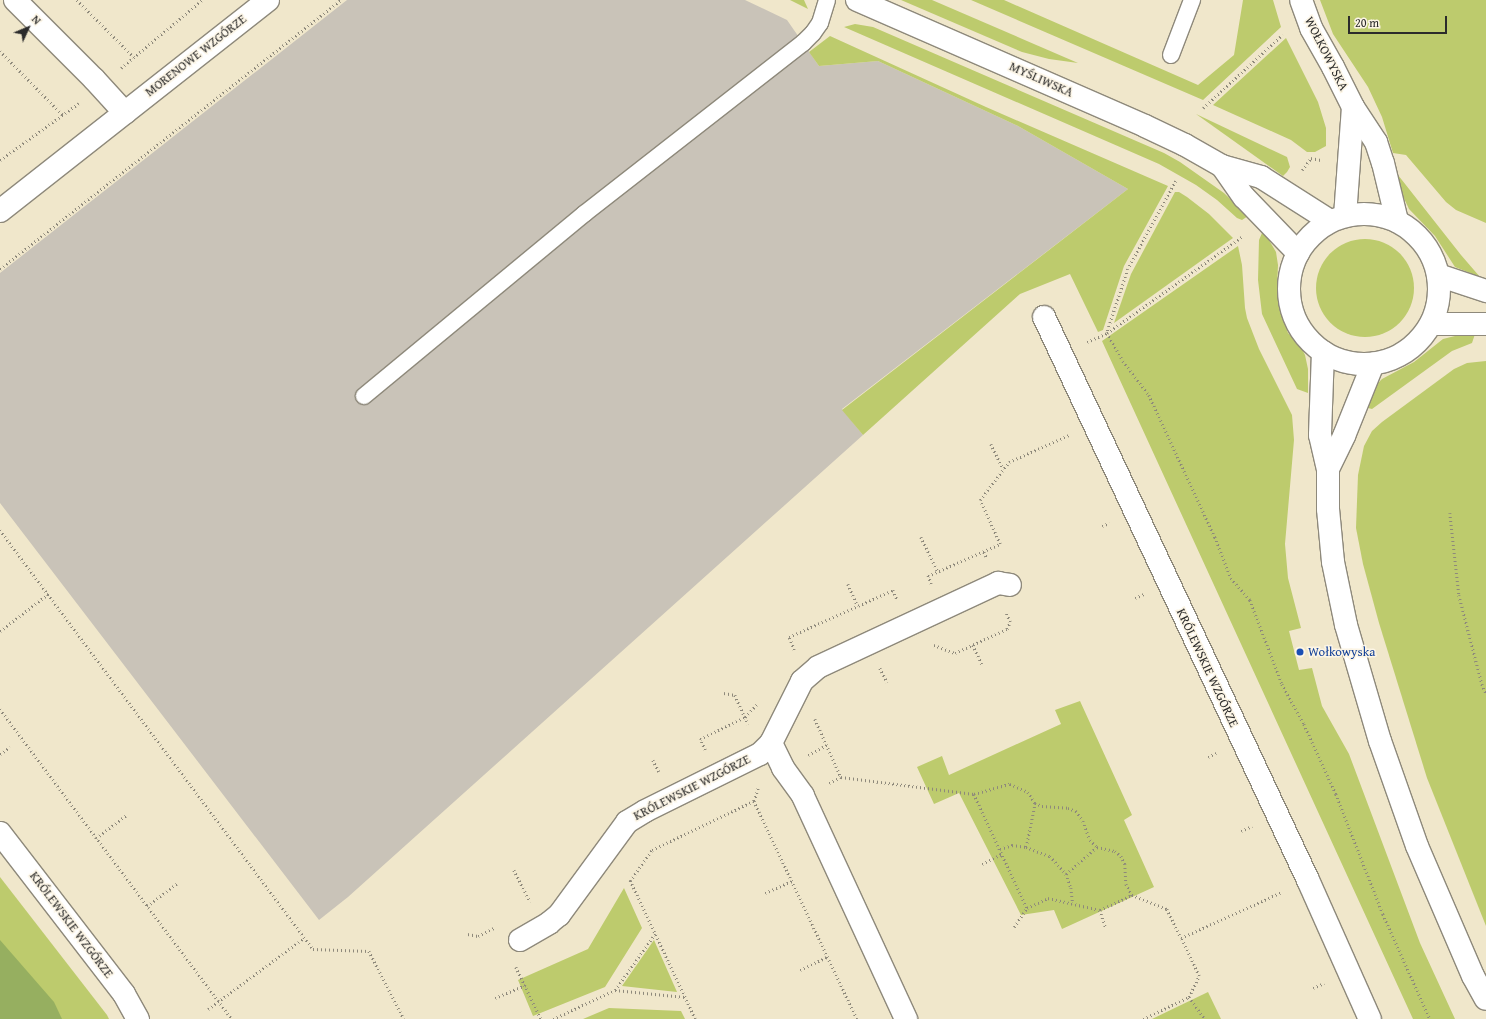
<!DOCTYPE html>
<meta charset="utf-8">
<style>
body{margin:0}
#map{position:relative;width:1486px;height:1019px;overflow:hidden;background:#f0e7cb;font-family:"Gentium Book Plus",serif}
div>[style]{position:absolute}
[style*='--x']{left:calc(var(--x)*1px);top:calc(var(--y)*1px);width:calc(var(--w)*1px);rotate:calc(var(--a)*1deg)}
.industrial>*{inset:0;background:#c9c3b8}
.green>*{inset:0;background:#bdcb6d}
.round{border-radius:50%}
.forest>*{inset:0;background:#96af60}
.path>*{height:2.5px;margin-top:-1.25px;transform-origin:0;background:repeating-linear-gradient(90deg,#8e897b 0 1px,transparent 0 4px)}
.roads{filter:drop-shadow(1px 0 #8e897b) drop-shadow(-1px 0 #8e897b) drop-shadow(0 1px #8e897b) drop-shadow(0 -1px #8e897b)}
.service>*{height:16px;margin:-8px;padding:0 8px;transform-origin:8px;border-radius:8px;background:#fff}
.minor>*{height:22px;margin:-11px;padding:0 11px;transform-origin:11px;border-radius:11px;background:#fff}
.tertiary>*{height:22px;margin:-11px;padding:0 11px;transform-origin:11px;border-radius:11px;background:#fff}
.tertiary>.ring{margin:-11px;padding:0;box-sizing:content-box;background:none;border:22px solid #fff;border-radius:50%}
.dots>*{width:11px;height:11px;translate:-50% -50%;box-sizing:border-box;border:2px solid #fcf5e5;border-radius:50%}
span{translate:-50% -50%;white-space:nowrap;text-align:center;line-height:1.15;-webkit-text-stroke:3px #fcf5e5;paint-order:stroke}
.street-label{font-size:13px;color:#2b2b2b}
.transit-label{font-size:13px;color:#164399}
.left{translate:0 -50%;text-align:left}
.north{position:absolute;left:8px;top:8px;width:40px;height:40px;-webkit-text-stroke:3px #fcf5e5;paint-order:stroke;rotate:46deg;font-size:11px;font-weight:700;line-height:16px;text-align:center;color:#2b2b2b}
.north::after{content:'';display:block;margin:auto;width:14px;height:18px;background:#2b2b2b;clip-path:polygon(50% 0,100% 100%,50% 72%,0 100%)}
.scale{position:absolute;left:1348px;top:16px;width:99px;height:18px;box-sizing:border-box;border:2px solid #2b2b2b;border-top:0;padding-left:5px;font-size:12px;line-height:14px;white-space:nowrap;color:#2b2b2b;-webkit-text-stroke:3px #fcf5e5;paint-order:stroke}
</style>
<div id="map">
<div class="industrial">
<div style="clip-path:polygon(347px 0,745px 0,787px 20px,819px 66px,878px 61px,1018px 126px,1128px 189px,842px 409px,863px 435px,348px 897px,319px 920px,0 503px,0 273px)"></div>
</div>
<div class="green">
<div style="clip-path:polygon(790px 0,804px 0,808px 9px)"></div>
<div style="clip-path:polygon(901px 0,932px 0,1078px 63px,1049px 59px,1022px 52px)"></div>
<div style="clip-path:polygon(971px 0,1004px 0,1198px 85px,1234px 55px,1243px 0,1273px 0,1281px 27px,1203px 100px)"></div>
<div style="clip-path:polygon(1320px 0,1486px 0,1486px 223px,1456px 210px,1446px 202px,1406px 155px,1393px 153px,1382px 117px,1368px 87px,1333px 34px)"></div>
<div style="clip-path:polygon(855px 24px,873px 27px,1164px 153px,1180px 162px,1224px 193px,1248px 216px,1242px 220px,1237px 218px,1217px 200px,1196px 185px,1159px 164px,844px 27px)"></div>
<div style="clip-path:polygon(830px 36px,986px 107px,1168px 186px,1124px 266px,1103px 330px,1098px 332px,1070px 274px,1020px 294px,863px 435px,842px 410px,1128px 189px,1018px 126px,878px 61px,819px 66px,809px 52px)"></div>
<div style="clip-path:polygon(1286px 38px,1318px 102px,1326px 128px,1326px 146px,1315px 152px,1307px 152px,1291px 140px,1213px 105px)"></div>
<div style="clip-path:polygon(1196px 114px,1287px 157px,1290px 167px,1287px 172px,1283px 176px)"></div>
<div style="clip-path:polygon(1398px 175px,1461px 255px,1480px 277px,1455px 267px,1435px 236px,1409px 209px,1400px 190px)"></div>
<div style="clip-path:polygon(1175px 192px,1179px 192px,1187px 197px,1209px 214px,1233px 238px,1114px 323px,1131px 274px)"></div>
<div style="clip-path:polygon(1262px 233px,1266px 235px,1276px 252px,1278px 265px,1277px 290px,1279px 306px,1288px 333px,1300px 345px,1305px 355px,1308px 369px,1308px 393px,1297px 389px,1262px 314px,1258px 280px,1259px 240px)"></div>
<div class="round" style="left:1316px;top:239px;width:98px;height:98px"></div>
<div style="clip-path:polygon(1238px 246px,1242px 265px,1245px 308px,1247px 318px,1259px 349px,1292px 415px,1294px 440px,1285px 544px,1288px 578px,1301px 628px,1289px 631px,1299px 670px,1312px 668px,1322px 706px,1349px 754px,1420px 943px,1455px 1019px,1413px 1019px,1102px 341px)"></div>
<div style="clip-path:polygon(1475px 334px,1472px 343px,1452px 351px,1372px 409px,1364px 407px,1377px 384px,1382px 379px,1414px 362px,1443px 339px,1459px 335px)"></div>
<div style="clip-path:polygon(1486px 361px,1486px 926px,1427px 778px,1379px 623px,1363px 564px,1356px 528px,1358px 475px,1364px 446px,1372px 431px,1382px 422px,1454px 369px,1467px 363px)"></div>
<div style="clip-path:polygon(1080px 701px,1132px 815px,1124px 820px,1154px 887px,1062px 929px,1054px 910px,1021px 915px,959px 793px,934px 804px,917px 767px,942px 756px,949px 775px,1061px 724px,1055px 710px)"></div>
<div style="clip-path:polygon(0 877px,107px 1015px,109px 1019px,0 1019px)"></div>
<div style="clip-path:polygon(624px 888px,642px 928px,605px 987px,533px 1016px,518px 980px,588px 949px)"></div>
<div style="clip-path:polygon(654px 940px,677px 992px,622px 986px)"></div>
<div style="clip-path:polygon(1208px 992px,1221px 1019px,1152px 1019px)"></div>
<div style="clip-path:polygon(609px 1008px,681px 1011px,685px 1019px,583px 1019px)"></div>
</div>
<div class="forest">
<div style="clip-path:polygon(0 940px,54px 1002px,62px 1019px,0 1019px)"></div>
</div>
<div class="path">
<div style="--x:77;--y:0;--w:81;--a:45"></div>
<div style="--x:0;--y:51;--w:90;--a:45.5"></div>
<div style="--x:121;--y:68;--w:106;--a:-40"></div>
<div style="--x:1203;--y:108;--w:108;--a:-42.7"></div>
<div style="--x:0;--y:160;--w:97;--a:-35.8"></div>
<div style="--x:1302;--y:170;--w:15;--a:-53"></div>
<div style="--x:1311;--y:158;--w:10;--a:11"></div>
<div style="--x:1176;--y:181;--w:100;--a:118.6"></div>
<div style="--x:1128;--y:269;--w:67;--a:108.2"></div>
<div style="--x:1107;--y:333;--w:32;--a:60"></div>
<div style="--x:1123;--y:361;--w:43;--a:52.6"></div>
<div style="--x:1149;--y:395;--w:157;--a:65.1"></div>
<div style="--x:1215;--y:537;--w:44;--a:68.7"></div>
<div style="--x:1231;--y:578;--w:29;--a:49"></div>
<div style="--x:1250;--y:600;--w:90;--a:69.1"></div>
<div style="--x:1282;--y:684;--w:46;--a:61.2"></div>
<div style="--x:1304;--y:724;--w:77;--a:65.4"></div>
<div style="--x:1336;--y:794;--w:129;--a:68.6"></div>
<div style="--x:1383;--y:914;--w:115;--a:65.9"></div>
<div style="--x:0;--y:269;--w:434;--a:-38.3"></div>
<div style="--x:1087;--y:342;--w:22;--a:-24"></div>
<div style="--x:1107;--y:333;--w:167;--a:-35.5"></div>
<div style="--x:991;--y:444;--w:28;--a:64"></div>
<div style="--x:1450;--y:513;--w:82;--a:83.7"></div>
<div style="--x:1459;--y:595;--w:92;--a:75.5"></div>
<div style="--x:1482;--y:684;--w:10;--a:66"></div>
<div style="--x:1102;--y:526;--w:8;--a:-23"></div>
<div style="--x:0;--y:530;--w:523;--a:53.24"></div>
<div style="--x:313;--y:949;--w:56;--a:2"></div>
<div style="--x:369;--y:951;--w:76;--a:62.8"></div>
<div style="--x:921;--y:537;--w:39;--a:64"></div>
<div style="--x:984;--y:552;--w:7;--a:63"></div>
<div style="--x:848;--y:584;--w:24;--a:66"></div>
<div style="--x:931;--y:584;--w:9;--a:-111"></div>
<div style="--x:928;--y:576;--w:79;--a:-24"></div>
<div style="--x:1000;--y:544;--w:48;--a:-114.4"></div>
<div style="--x:980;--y:500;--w:48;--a:-52.7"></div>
<div style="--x:1009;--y:462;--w:66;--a:-24.2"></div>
<div style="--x:1135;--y:598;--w:10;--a:-24"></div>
<div style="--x:0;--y:631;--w:61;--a:-37.6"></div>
<div style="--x:934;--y:645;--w:22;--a:21"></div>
<div style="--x:955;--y:653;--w:57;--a:-24.8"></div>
<div style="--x:1007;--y:629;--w:8;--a:-67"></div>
<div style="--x:1010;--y:622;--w:10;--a:-114"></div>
<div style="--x:973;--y:645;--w:21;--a:65"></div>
<div style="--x:794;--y:650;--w:14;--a:-111"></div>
<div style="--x:789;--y:637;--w:114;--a:-24.3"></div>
<div style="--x:893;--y:590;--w:10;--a:66"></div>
<div style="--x:880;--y:668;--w:16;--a:63"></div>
<div style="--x:724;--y:693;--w:11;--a:10"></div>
<div style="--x:735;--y:695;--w:32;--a:66"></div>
<div style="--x:0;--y:709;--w:387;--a:53.2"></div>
<div style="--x:815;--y:719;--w:64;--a:65.9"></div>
<div style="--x:841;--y:777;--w:134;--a:7.3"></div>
<div style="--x:974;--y:794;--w:126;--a:65.1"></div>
<div style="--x:1027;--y:908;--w:23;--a:-25"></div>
<div style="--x:1048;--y:898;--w:53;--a:13"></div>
<div style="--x:1100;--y:910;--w:35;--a:-25"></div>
<div style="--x:1132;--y:895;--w:38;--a:22"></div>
<div style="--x:1167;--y:909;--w:32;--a:64"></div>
<div style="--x:1181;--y:938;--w:111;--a:-24.5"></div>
<div style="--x:705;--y:750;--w:12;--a:-114"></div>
<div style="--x:700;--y:739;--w:50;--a:-26.1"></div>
<div style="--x:745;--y:717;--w:18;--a:-47"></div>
<div style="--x:0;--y:754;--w:12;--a:-35"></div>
<div style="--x:808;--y:755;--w:21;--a:-28"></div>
<div style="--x:1208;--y:757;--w:9;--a:-27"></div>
<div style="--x:653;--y:760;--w:13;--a:63"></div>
<div style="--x:829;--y:783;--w:13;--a:-27"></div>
<div style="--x:974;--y:794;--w:37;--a:-16"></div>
<div style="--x:1010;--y:784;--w:20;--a:24"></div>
<div style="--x:1028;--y:792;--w:13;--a:58"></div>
<div style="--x:1035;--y:803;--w:8;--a:23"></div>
<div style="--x:1042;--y:806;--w:26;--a:4"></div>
<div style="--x:1068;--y:808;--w:9;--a:21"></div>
<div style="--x:1076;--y:811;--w:12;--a:55"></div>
<div style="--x:1083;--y:821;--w:20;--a:70"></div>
<div style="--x:1090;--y:840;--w:10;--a:45"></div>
<div style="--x:1097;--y:847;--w:18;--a:13"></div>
<div style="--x:1115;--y:851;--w:8;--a:40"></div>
<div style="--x:1121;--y:856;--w:9;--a:63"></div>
<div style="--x:1125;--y:864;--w:20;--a:87"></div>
<div style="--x:1126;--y:884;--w:13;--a:61"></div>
<div style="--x:754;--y:801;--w:241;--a:64.7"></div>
<div style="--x:1241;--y:831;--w:12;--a:-24"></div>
<div style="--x:96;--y:838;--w:39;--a:-37"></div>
<div style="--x:1026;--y:847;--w:45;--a:-78.4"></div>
<div style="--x:1000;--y:849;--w:13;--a:-18"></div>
<div style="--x:1012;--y:845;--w:14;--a:8"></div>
<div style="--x:1026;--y:847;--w:26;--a:21"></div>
<div style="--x:1050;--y:856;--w:24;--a:48"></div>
<div style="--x:1066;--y:874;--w:15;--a:70"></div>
<div style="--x:1071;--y:888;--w:16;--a:83"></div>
<div style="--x:982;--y:864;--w:22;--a:-27"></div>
<div style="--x:514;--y:870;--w:36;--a:63"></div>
<div style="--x:1066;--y:874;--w:41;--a:-41.1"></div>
<div style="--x:765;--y:893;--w:30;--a:-24"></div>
<div style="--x:147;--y:906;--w:38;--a:-37"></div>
<div style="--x:1100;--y:910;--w:19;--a:72"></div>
<div style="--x:1014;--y:927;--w:23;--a:-56"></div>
<div style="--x:468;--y:934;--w:10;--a:11"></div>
<div style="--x:478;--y:936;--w:18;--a:-27"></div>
<div style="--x:516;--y:967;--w:58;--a:64.3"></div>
<div style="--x:800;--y:970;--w:30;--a:-26"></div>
<div style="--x:1313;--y:988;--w:12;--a:-24"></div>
<div style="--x:615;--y:990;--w:70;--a:5.7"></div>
<div style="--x:1189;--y:997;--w:27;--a:54"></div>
<div style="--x:495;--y:998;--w:33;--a:-23"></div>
<div style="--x:208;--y:1009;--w:119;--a:-36.5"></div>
<div style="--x:553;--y:1019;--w:68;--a:-25.1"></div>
<div style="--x:615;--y:990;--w:69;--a:-54.5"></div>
<div style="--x:695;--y:1019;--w:153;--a:-115.2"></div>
<div style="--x:630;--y:881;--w:38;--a:-55"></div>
<div style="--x:652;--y:850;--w:113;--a:-25.7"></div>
<div style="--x:754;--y:801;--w:14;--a:-73"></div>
<div style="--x:1143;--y:1019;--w:51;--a:-25.6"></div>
<div style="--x:1189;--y:997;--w:23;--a:-65"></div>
<div style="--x:1199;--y:976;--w:42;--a:-115.3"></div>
</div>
<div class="roads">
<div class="service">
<div style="--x:1171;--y:55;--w:59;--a:-69.1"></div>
<div style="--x:364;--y:396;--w:286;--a:-39.6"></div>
<div style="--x:584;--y:214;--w:278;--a:-38"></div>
<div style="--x:803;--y:43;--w:14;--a:-45"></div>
<div style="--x:813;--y:33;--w:12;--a:-55"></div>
<div style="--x:820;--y:23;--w:24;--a:-73"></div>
</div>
<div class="minor">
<div style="--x:15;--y:0;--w:112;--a:45"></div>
<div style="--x:94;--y:79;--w:46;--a:47.6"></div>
<div style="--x:1301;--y:0;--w:30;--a:70"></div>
<div style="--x:1311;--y:28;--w:45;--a:60.6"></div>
<div style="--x:1333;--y:67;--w:45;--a:63.4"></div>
<div style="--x:1353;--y:107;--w:42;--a:56.7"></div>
<div style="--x:1376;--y:142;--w:22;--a:72"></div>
<div style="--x:1383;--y:163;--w:60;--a:76.4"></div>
<div style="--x:0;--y:211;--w:341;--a:-38.2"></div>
<div style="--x:1345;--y:216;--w:109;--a:-85.8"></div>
<div style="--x:1044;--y:317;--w:622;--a:64.88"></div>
<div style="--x:1308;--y:880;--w:152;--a:66"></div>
<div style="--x:771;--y:743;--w:28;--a:64"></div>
<div style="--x:783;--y:768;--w:34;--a:54"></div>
<div style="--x:803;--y:796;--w:246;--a:65.2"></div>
<div style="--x:0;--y:833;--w:203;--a:52.4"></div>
<div style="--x:124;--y:994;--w:29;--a:61"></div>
<div style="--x:520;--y:940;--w:34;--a:-30"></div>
<div style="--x:549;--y:923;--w:13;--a:-39"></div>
<div style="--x:559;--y:915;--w:115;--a:-53.8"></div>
<div style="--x:627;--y:822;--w:21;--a:-31"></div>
<div style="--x:645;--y:811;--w:128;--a:-26.4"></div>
<div style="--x:760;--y:754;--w:16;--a:-45"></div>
<div style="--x:771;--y:743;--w:69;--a:-63.4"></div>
<div style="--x:802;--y:681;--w:21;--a:-41"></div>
<div style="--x:818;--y:667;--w:199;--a:-25"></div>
<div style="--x:998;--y:583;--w:12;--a:9"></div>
</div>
<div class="tertiary">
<div style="--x:857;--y:0;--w:314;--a:23.6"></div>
<div style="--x:1145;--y:126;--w:44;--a:25.4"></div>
<div style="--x:1185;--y:145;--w:43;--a:29.6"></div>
<div style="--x:1222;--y:166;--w:41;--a:15.8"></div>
<div style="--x:1261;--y:177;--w:82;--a:32.5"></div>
<div style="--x:1222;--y:166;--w:38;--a:55"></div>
<div style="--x:1244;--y:197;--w:78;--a:46"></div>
<div class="ring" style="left:1289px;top:214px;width:128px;height:128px"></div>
<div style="--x:1438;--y:275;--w:51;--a:18.4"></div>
<div style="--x:1431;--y:324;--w:55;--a:0"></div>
<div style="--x:1323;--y:352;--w:83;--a:92.1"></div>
<div style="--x:1320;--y:435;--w:35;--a:77"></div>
<div style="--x:1328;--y:469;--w:40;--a:90"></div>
<div style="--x:1328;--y:509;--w:53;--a:84.6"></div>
<div style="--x:1333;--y:562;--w:64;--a:78.3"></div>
<div style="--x:1346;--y:625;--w:121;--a:73.7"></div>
<div style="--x:1380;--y:741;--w:111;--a:70.6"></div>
<div style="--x:1417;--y:846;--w:142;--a:66.7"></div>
<div style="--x:1473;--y:976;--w:26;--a:61"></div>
<div style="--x:1328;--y:469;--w:37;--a:-64"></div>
<div style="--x:1344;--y:436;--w:78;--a:-68.1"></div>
</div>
</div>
<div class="dots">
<div style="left:1300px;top:652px;background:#1a4fb4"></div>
</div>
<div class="street-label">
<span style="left:1326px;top:54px;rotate:63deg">WOŁKOWYSKA</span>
<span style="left:196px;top:56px;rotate:-38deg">MORENOWE WZGÓRZE</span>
<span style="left:1041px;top:80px;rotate:24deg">MYŚLIWSKA</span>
<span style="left:1207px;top:668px;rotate:65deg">KRÓLEWSKIE WZGÓRZE</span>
<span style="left:692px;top:788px;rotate:-27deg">KRÓLEWSKIE WZGÓRZE</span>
<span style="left:71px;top:925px;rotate:53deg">KRÓLEWSKIE WZGÓRZE</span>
</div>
<div class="transit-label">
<span class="left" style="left:1308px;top:652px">Wołkowyska</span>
</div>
<div class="north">N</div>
<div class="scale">20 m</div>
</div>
